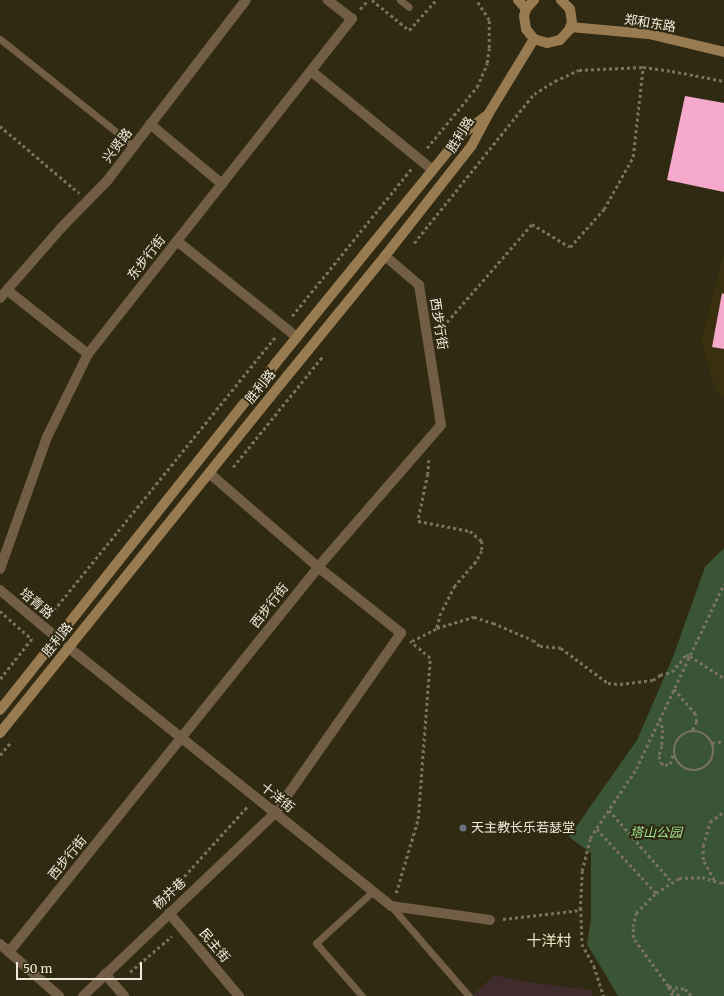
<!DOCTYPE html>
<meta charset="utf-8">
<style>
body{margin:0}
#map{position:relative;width:724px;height:996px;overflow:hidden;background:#312a12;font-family:Merriweather,"Noto Sans SC",serif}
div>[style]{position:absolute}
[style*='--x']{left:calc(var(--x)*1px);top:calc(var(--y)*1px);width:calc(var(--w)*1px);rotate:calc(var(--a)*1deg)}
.built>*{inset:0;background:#39300f}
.education>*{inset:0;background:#402c2d}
.green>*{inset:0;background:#395535}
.building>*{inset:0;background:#f5a9cd}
.path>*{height:2.5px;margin-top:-1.25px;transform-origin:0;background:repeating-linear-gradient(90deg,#79735e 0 3px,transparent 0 6px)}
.path>.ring{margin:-1.25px;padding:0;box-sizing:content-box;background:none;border:2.5px solid #79735e;border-radius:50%}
.lane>*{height:7px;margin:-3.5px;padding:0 3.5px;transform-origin:3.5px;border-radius:3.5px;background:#715e45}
.street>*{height:10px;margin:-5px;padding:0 5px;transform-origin:5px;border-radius:5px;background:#715e45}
.secondary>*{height:10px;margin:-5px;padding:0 5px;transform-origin:5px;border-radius:5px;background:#987b51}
.dots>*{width:11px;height:11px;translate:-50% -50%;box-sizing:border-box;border:2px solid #312a12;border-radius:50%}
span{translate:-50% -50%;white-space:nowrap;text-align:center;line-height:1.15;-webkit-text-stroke:4px #312a12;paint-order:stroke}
.street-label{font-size:13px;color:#efebdc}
.poi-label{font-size:13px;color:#efebdc}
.left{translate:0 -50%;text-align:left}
.park-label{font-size:13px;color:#9fe696;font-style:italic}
.quarter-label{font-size:15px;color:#ece3c5}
.scale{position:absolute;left:16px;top:962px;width:126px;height:18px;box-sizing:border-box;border:2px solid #efebdc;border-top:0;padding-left:5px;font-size:12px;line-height:14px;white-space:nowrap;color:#efebdc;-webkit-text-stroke:3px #312a12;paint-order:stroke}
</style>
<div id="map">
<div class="built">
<div style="clip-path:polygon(724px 252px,724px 400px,715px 389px,701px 341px)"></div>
</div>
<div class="education">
<div style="clip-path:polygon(494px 975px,527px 982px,591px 990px,593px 996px,472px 996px)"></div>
</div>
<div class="green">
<div style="clip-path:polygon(724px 548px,724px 996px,618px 996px,587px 944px,591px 920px,591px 853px,569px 837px,637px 740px,673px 657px,705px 567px)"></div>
</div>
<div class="building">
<div style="clip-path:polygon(685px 96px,724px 103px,724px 192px,667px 180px)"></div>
<div style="clip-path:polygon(722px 293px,724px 294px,724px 349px,712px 347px)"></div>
</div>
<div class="path">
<div style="--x:372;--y:0;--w:48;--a:39"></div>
<div style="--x:409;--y:30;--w:40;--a:-48"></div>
<div style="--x:360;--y:9;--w:12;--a:-48"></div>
<div style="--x:0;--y:126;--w:104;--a:40.3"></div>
<div style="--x:427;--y:148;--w:79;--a:-50.7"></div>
<div style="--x:477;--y:87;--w:26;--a:-67"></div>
<div style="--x:487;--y:63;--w:15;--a:-82"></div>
<div style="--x:489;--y:48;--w:28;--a:-90"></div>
<div style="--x:489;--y:20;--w:24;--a:-123"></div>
<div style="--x:414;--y:243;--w:191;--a:-51.2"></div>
<div style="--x:534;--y:94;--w:25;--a:-32"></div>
<div style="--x:555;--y:81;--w:26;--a:-25"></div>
<div style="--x:579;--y:70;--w:64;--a:-2.7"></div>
<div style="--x:643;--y:67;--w:29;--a:8"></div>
<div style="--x:672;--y:71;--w:53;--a:10.9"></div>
<div style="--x:292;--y:316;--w:191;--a:-51"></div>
<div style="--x:439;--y:331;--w:142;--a:-49"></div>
<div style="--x:532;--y:224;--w:44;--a:31.2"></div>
<div style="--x:570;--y:247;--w:51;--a:-48.2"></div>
<div style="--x:604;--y:209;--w:60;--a:-60.9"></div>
<div style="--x:633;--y:157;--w:91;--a:-83.7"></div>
<div style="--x:429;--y:460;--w:14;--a:94"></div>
<div style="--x:428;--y:474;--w:48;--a:102"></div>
<div style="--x:418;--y:521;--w:53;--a:10.9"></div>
<div style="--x:470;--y:531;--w:16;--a:40"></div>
<div style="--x:482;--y:541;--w:10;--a:90"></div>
<div style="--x:482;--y:551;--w:13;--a:119"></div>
<div style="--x:476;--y:562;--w:32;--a:131"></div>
<div style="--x:455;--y:586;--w:30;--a:117"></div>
<div style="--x:441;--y:613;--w:16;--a:105"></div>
<div style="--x:437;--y:628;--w:39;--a:-17"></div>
<div style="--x:474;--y:617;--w:20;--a:18"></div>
<div style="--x:493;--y:623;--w:43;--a:23"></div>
<div style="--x:533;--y:640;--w:9;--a:41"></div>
<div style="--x:540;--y:646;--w:21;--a:5"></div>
<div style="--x:561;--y:648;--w:59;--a:36.7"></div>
<div style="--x:608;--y:683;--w:12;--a:5"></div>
<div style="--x:620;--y:684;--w:33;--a:-7"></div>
<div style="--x:653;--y:680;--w:9;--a:-36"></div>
<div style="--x:660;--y:675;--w:12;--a:-14"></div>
<div style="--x:672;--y:672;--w:22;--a:-51"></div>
<div style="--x:686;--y:655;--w:4;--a:14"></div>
<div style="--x:690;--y:656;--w:40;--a:32.9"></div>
<div style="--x:233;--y:467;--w:143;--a:-51"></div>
<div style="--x:0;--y:611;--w:43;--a:41.2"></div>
<div style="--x:32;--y:639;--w:52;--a:128"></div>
<div style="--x:50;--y:615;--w:359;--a:-51"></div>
<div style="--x:412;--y:641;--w:28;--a:-27"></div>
<div style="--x:674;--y:689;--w:32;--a:49"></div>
<div style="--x:695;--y:713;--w:9;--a:77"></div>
<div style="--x:697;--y:722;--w:11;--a:117"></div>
<div style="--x:660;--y:719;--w:11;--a:75"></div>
<div style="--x:663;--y:730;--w:16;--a:94"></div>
<div style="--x:662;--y:746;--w:10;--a:107"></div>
<div style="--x:659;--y:756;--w:7;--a:74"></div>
<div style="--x:661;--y:763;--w:4;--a:27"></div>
<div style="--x:665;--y:765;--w:5;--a:-11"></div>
<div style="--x:670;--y:764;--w:10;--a:-73"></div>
<div class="ring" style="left:674px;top:731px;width:37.5px;height:37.5px"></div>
<div style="--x:712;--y:743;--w:12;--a:-9"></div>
<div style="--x:0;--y:755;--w:16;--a:-50"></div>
<div style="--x:609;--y:810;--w:96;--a:48.8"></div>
<div style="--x:597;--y:829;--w:87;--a:47.3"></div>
<div style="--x:714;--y:880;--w:23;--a:-119"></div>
<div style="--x:703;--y:860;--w:14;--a:-90"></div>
<div style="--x:703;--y:846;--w:25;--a:-74"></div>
<div style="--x:710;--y:822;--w:18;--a:-38"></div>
<div style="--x:396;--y:893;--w:77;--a:-73.4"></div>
<div style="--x:418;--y:819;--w:161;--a:-85.7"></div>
<div style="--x:430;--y:658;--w:26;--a:-140"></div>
<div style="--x:168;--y:894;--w:118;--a:-47.8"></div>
<div style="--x:581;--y:908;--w:36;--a:88"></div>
<div style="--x:582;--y:944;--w:25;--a:61"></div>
<div style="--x:594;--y:966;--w:32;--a:72"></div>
<div style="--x:580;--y:910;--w:39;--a:-87"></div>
<div style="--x:582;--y:871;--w:34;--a:-76"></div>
<div style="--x:590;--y:838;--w:83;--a:-56.3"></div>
<div style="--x:636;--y:769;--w:205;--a:-64.6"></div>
<div style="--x:503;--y:919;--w:78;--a:-6.7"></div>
<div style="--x:130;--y:972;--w:55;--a:-40.6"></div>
<div style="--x:669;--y:986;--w:16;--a:11"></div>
<div style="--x:685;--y:989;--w:10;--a:45"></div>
<div style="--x:669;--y:987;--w:10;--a:66"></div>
<div style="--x:679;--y:996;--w:15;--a:-138"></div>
<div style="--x:668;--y:986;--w:59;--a:-126.1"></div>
<div style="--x:633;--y:938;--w:11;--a:-90"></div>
<div style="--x:633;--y:927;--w:14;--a:-78"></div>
<div style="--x:636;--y:913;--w:28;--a:-45"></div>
<div style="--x:656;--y:893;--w:27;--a:-33"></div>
<div style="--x:679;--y:878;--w:23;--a:-2"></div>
<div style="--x:702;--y:877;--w:21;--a:17"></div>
<div style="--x:722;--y:883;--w:2;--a:-27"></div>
</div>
<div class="lane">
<div style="--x:400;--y:0;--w:11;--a:38"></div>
<div style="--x:0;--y:39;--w:171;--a:38.6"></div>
<div style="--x:391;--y:906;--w:119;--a:49.1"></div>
<div style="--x:362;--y:996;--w:70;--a:-131"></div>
<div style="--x:316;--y:943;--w:77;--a:-42.4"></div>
</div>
<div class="street">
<div style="--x:311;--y:71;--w:157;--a:39.1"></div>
<div style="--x:150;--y:124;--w:94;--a:39.8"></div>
<div style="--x:177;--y:241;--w:154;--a:38.7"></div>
<div style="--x:7;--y:290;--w:103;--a:38.3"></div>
<div style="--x:0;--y:298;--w:93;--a:-48.9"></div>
<div style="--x:61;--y:228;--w:66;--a:-45.6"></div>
<div style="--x:107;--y:181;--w:228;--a:-52.5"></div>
<div style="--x:0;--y:569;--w:140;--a:-70.4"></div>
<div style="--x:47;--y:437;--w:93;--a:-63.7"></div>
<div style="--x:88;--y:354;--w:427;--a:-51.8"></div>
<div style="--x:352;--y:19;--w:31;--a:-142"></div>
<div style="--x:0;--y:590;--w:73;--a:40"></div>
<div style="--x:68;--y:647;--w:414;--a:38.7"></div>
<div style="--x:391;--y:906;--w:100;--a:8"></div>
<div style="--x:169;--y:913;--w:109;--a:49.9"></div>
<div style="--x:0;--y:944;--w:79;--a:41.4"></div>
<div style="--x:9;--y:952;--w:494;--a:-51.2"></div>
<div style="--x:318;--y:567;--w:188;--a:-49.1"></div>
<div style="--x:441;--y:425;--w:142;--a:-98.9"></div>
<div style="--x:419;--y:285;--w:45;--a:-139.5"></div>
<div style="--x:105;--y:974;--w:29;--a:49"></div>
<div style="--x:83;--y:996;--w:265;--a:-43.6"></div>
<div style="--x:275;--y:813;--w:220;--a:-55"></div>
<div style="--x:401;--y:633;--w:106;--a:-141.5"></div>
<div style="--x:318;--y:567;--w:144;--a:-139.2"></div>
</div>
<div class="secondary">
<div style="--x:518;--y:0;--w:12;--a:48"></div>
<div style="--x:534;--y:0;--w:12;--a:132"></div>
<div style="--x:526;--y:9;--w:7;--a:106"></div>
<div style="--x:524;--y:16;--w:13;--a:81"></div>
<div style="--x:526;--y:29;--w:13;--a:51"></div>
<div style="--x:534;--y:39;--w:14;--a:17"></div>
<div style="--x:547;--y:43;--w:13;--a:-13"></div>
<div style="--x:560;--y:40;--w:15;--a:-48"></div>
<div style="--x:570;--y:29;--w:6;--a:-72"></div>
<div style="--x:572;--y:23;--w:14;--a:-98"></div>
<div style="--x:570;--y:9;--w:13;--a:-135"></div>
<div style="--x:570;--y:27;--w:79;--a:5.1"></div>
<div style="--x:649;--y:34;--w:77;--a:13.5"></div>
<div style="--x:0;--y:710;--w:442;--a:-51.5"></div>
<div style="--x:275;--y:364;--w:295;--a:-50.9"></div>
<div style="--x:461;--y:135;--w:31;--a:-37"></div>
<div style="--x:0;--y:733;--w:459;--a:-51.2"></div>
<div style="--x:288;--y:375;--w:154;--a:-50.8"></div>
<div style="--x:385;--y:256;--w:141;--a:-51.9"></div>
<div style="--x:472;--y:145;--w:36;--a:-62"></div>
<div style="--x:489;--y:113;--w:87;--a:-58.7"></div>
</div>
<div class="dots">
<div style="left:463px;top:828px;background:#6b7280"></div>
</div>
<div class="street-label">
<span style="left:650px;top:24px;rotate:9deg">郑和东路</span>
<span style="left:461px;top:135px;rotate:-58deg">胜利路</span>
<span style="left:118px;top:146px;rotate:-53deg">兴贤路</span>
<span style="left:147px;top:258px;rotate:-52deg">东步行街</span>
<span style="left:438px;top:324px;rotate:81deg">西步行街</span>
<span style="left:261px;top:387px;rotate:-51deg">胜利路</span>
<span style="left:36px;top:604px;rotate:40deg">培青路</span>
<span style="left:270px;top:606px;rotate:-52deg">西步行街</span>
<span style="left:58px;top:640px;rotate:-51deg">胜利路</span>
<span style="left:277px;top:798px;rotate:39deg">十洋街</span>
<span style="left:68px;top:858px;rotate:-51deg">西步行街</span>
<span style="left:170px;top:894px;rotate:-43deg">杨井巷</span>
<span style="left:214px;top:946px;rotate:50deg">民主街</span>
</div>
<div class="poi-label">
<span class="left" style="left:471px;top:828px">天主教长乐若瑟堂</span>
</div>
<div class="park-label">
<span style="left:656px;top:833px">塔山公园</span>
</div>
<div class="quarter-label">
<span style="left:549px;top:941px">十洋村</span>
</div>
<div class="scale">50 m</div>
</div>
